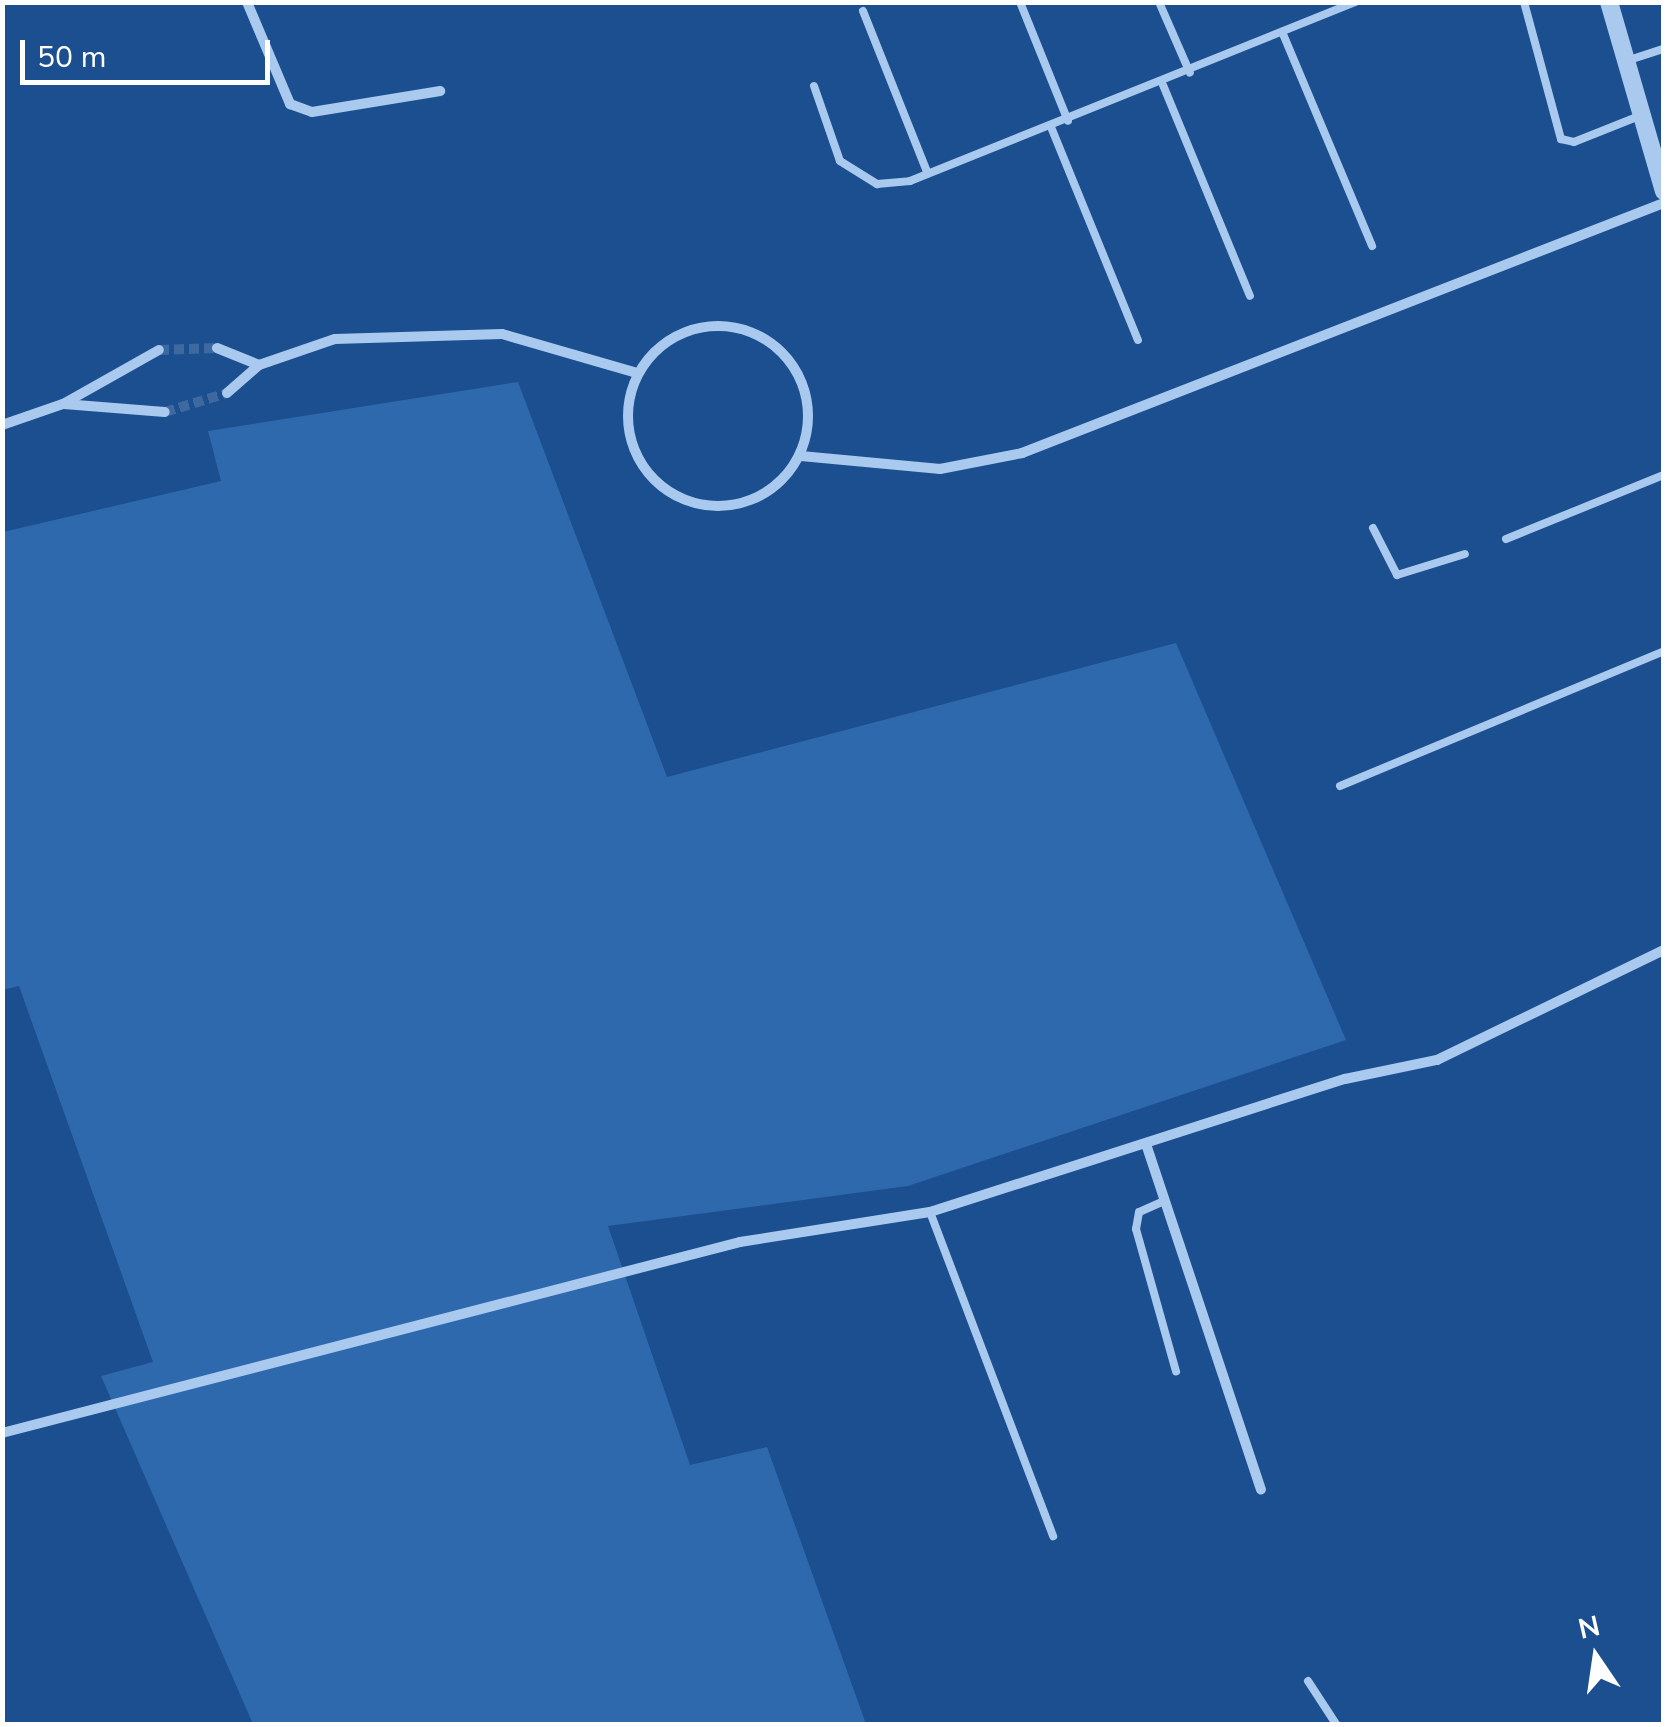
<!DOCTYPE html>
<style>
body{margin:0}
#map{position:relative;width:1666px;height:1727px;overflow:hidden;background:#1b4f8f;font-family:"Nunito Sans",sans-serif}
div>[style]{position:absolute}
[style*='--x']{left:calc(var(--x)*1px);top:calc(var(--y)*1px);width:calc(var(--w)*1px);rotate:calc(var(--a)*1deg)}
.green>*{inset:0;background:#2e69ad}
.minor-tunnel>*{height:10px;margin-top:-5px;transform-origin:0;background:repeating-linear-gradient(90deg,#3d69a0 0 10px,transparent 0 15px)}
.service>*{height:8px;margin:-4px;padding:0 4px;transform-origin:4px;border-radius:4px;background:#a9c9ee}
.minor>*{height:10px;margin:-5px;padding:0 5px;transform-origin:5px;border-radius:5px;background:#a9c9ee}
.minor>.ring{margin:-5px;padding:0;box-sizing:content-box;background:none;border:10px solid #a9c9ee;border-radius:50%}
.tertiary>*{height:18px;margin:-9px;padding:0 9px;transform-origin:9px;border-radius:9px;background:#a9c9ee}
span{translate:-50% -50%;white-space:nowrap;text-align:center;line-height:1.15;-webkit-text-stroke:9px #1b4f8f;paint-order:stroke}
.frame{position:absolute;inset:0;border:5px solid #fff;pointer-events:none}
.north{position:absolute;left:1546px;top:1607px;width:100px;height:100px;-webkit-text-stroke:8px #1b4f8f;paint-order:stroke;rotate:347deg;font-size:28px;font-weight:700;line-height:40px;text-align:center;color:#fff}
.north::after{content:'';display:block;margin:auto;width:35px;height:45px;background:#fff;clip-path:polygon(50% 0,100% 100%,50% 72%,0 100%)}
.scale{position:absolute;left:20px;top:40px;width:250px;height:45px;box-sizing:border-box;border:5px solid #fff;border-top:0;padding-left:12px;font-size:30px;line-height:35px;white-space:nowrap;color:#fff;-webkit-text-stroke:8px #1b4f8f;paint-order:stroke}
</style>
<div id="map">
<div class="green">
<div style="clip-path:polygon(518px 382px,667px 777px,1176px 643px,1346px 1040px,908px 1186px,608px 1226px,690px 1465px,767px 1447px,866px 1724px,253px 1724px,101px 1376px,153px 1362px,19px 986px,3px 990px,3px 532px,221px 481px,208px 431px)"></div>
</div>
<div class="minor-tunnel">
<div style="--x:159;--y:350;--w:58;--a:-2"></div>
<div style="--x:165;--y:412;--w:65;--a:-17"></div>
</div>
<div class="service">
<div style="--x:1020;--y:2;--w:128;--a:68"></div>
<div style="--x:1159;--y:2;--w:77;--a:66.4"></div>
<div style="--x:1524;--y:2;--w:142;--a:74.9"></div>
<div style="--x:1561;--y:139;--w:13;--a:13"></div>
<div style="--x:1574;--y:142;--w:73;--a:-21.7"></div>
<div style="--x:863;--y:11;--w:175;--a:68.3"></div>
<div style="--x:1283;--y:34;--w:230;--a:67.2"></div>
<div style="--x:1626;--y:61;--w:40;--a:-18"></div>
<div style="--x:1163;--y:85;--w:228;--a:67.6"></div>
<div style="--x:814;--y:86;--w:79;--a:70.9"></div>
<div style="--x:840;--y:161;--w:44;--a:31.9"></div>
<div style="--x:877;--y:184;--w:33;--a:-5"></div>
<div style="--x:910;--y:181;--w:481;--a:-21.9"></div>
<div style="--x:1051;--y:127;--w:230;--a:67.8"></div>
<div style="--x:1373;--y:528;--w:53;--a:62.9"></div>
<div style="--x:1397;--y:575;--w:71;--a:-17.2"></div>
<div style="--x:1506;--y:539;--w:170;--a:-22.1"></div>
<div style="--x:1340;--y:786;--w:351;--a:-22.6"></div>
<div style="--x:1164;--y:1201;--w:27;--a:156"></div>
<div style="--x:1139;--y:1212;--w:17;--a:100"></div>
<div style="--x:1136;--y:1229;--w:148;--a:74.3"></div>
<div style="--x:930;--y:1212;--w:347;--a:69.2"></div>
<div style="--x:1308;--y:1681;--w:51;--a:56.9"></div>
</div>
<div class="minor">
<div style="--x:247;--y:2;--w:111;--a:67.1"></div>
<div style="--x:290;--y:104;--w:23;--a:20"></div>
<div style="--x:312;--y:112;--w:130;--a:-9.3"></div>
<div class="ring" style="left:628px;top:326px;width:170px;height:170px"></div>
<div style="--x:217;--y:348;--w:45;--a:22"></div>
<div style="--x:227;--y:393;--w:43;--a:-41.2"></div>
<div style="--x:259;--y:365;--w:80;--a:-18.9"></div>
<div style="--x:335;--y:339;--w:167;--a:-1.7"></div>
<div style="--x:502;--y:334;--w:141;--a:16.1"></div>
<div style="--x:64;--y:404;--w:101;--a:4.5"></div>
<div style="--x:2;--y:425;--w:65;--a:-19"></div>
<div style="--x:63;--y:404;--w:110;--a:-29.4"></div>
<div style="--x:801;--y:456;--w:140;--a:5.3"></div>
<div style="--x:940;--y:469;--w:84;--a:-11"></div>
<div style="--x:1022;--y:453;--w:689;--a:-21.28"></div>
<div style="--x:1147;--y:1147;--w:361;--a:71.6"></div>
<div style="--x:2;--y:1433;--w:762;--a:-14.51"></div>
<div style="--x:740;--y:1242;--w:192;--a:-9"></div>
<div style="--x:930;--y:1212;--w:436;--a:-17.8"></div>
<div style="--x:1345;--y:1079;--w:94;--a:-11.7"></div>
<div style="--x:1437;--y:1060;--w:252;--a:-25.9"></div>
</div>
<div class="tertiary">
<div style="--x:1609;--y:2;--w:197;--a:73.8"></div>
</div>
<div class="frame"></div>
<div class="north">N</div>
<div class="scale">50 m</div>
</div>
